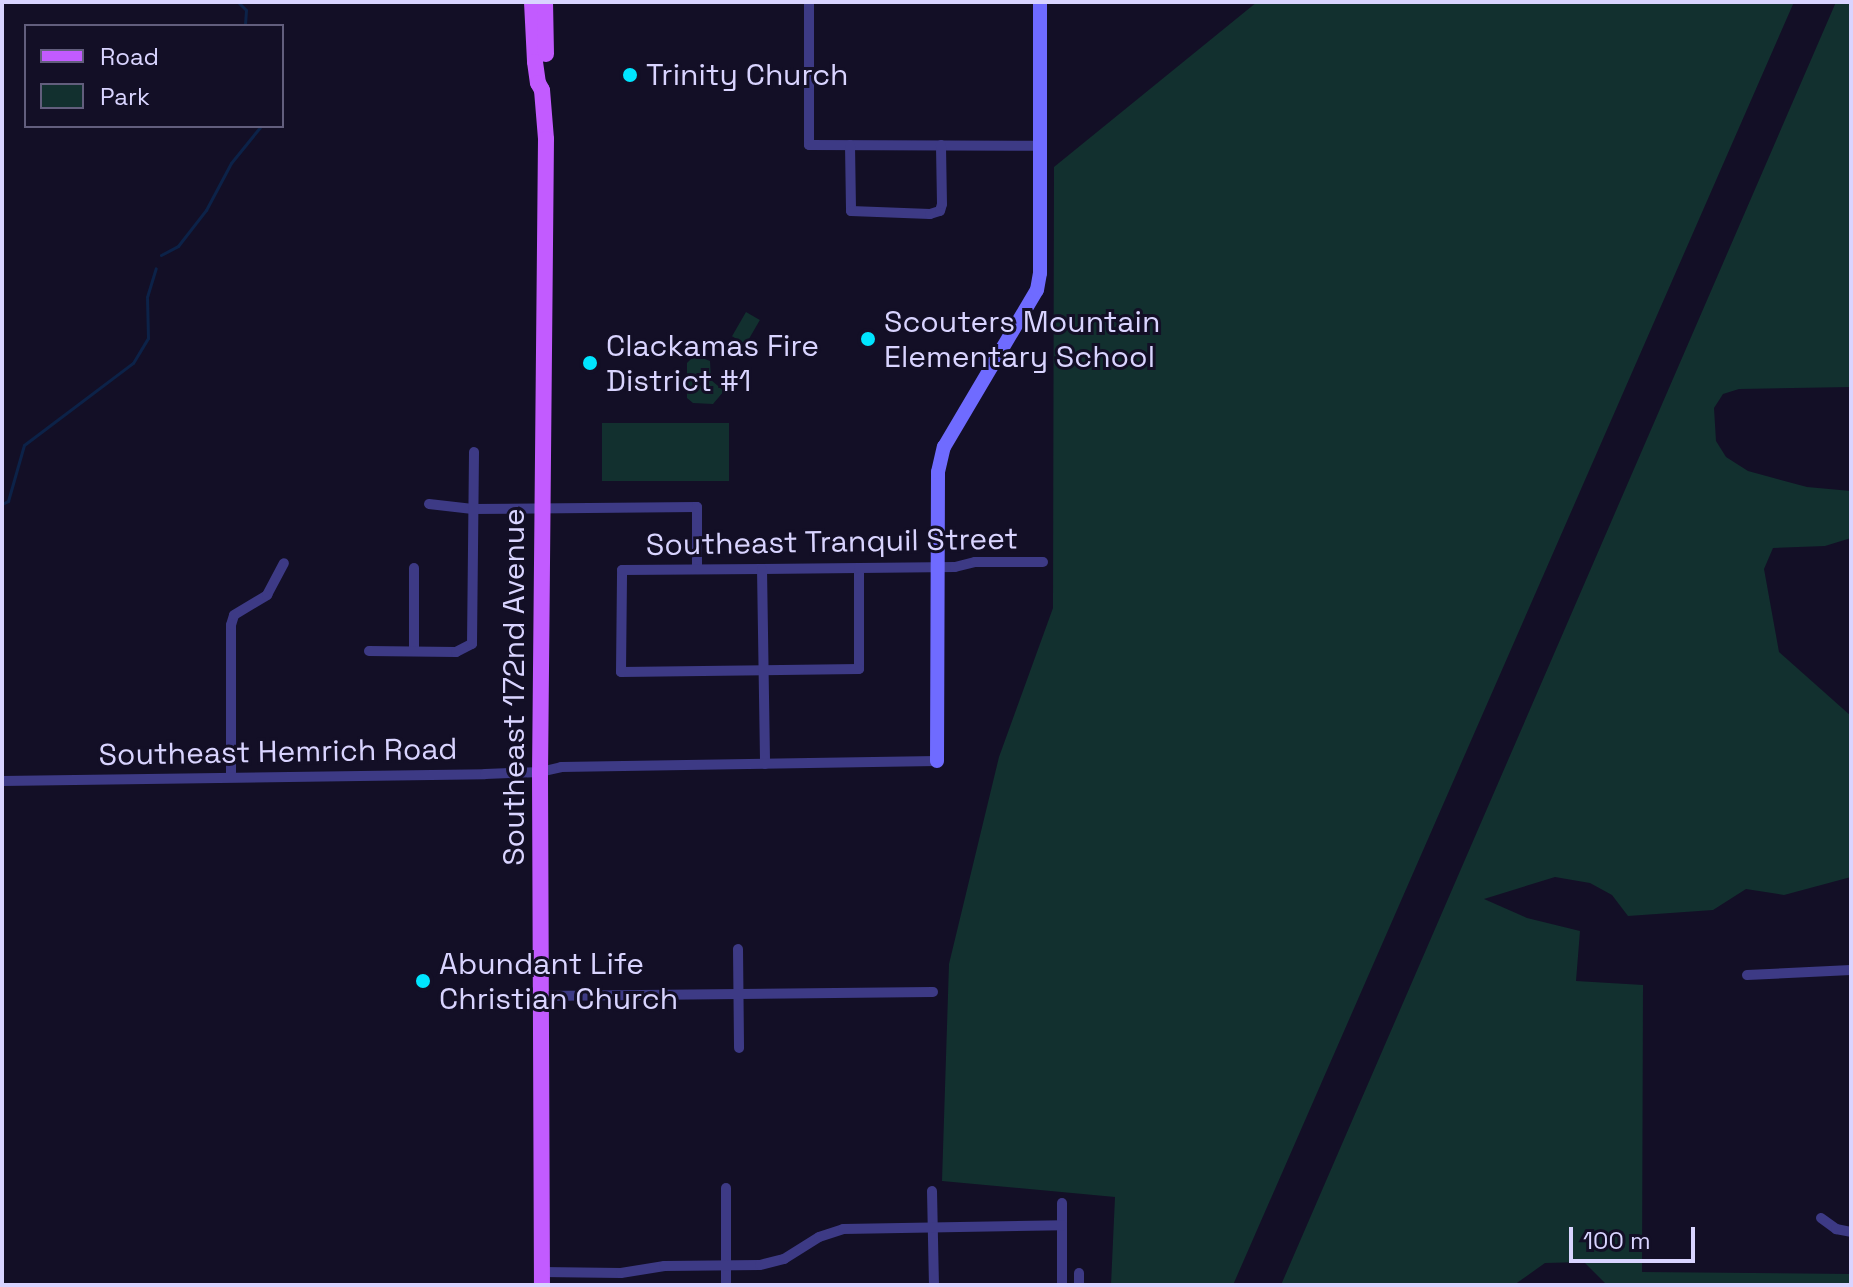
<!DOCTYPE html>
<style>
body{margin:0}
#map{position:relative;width:1853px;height:1287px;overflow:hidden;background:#130f26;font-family:"Space Grotesk",sans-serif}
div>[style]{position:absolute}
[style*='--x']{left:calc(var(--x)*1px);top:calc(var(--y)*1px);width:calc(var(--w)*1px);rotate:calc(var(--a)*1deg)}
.green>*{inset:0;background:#12302f;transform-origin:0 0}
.stream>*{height:3px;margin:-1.5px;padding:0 1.5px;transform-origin:1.5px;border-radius:1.5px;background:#0c2248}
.street>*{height:10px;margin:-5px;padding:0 5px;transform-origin:5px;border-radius:5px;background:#3d3a85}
.secondary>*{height:14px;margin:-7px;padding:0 7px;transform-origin:7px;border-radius:7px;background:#6f6bff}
.primary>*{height:16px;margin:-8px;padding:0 8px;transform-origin:8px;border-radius:8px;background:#c25bff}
.dots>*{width:22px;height:22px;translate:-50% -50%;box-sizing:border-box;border:4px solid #130f26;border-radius:50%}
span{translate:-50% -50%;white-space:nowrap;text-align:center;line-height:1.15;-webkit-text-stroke:6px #130f26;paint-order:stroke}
.poi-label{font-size:30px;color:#d9d4ff}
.left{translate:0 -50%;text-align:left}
.street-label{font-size:30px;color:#d9d4ff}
.frame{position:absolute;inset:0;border:4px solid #d9d4ff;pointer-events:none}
.legend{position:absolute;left:24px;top:24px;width:260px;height:104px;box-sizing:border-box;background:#130f26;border:2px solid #625e7d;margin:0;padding:10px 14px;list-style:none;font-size:24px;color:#d9d4ff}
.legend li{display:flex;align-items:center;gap:16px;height:40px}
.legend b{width:40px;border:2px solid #625e7d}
.scale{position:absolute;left:1569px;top:1227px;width:126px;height:36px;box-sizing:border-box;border:4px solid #d9d4ff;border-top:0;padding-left:10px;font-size:24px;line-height:28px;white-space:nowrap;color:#d9d4ff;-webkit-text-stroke:6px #130f26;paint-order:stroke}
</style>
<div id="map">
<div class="green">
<div style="clip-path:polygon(1257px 2px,1794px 2px,1233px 1285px,1111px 1285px,1115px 1197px,942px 1181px,949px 964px,999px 757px,1053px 608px,1054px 167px)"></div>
<div style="clip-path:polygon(1836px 2px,1851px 2px,1851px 387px,1739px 389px,1723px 394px,1714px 408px,1716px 441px,1726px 457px,1748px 471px,1807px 487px,1851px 491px,1851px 538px,1825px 546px,1773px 548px,1764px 569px,1779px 652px,1851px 716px,1851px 877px,1784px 895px,1746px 889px,1713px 910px,1628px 916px,1612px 895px,1590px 883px,1555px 877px,1484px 899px,1527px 918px,1580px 931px,1576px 981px,1643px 985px,1642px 1272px,1851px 1274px,1851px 1285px,1607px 1285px,1584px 1262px,1545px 1263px,1514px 1285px,1281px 1285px)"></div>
<div style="left:746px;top:312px;width:16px;height:28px;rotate:30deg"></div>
<div style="clip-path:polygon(695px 355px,710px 361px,711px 380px,724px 391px,713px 404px,693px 403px,687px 398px,687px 363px)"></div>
<div style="left:602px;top:423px;width:127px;height:58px"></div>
</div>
<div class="stream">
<div style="--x:238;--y:2;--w:11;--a:45"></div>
<div style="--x:246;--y:10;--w:16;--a:94"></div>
<div style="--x:161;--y:255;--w:19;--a:-28"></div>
<div style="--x:178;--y:246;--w:46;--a:-52.1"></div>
<div style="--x:206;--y:210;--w:53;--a:-62"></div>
<div style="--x:231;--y:163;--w:48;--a:-51"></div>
<div style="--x:2;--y:504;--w:7;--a:-27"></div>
<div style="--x:8;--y:501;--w:58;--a:-74.1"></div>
<div style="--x:24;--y:445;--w:136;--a:-37"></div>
<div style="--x:133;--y:363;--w:29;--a:-59"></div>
<div style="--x:148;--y:338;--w:41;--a:-91.4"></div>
<div style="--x:147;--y:297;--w:30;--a:-73"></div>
</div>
<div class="street">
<div style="--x:809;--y:2;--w:143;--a:90"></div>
<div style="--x:809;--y:145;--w:230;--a:0.2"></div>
<div style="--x:850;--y:145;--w:66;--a:89.1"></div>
<div style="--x:851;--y:211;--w:79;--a:2.2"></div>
<div style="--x:930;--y:214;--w:10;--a:-17"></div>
<div style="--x:940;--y:211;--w:7;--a:-74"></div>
<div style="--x:942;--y:204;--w:59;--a:-91"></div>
<div style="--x:429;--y:504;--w:44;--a:6.5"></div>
<div style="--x:473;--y:509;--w:224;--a:-0.5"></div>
<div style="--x:697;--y:507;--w:62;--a:90"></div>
<div style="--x:414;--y:568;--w:83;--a:90"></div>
<div style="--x:859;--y:568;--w:101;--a:90"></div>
<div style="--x:859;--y:669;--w:238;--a:179.3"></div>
<div style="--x:621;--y:672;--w:102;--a:-89.4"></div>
<div style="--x:622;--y:570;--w:140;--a:-0.4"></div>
<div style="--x:762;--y:569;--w:97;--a:-0.6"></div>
<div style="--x:859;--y:568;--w:96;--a:-0.6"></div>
<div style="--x:955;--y:567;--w:21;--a:-14"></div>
<div style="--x:975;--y:562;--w:68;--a:0"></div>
<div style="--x:762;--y:569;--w:195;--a:89.1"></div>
<div style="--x:369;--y:651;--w:87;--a:0.7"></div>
<div style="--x:456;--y:652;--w:18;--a:-27"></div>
<div style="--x:472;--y:644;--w:192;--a:-89.4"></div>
<div style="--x:231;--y:776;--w:151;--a:-90"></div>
<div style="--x:231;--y:625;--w:10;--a:-73"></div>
<div style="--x:234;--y:615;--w:39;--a:-31"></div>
<div style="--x:267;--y:595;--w:36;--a:-62"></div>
<div style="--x:2;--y:781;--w:483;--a:-0.8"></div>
<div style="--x:485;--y:774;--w:55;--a:-2.1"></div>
<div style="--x:540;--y:772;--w:22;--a:-13"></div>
<div style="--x:561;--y:767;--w:376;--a:-0.9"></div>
<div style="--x:738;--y:949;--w:99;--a:89.4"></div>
<div style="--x:1747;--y:975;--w:104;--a:-2.8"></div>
<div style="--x:541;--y:996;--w:392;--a:-0.6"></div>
<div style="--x:726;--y:1188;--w:97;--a:90"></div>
<div style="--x:932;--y:1191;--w:94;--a:88.8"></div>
<div style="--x:1062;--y:1203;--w:82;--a:90"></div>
<div style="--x:1821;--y:1218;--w:19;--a:36"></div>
<div style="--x:1836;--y:1229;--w:15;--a:11"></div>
<div style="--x:542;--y:1272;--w:79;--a:0.7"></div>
<div style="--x:621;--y:1273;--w:44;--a:-9.2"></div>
<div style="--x:664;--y:1266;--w:96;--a:-0.6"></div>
<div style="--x:760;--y:1265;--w:25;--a:-14"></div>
<div style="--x:784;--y:1259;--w:41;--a:-32.2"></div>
<div style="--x:819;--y:1237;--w:25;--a:-18"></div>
<div style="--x:843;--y:1229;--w:219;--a:-1"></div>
<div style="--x:1079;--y:1285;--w:12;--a:-90"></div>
</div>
<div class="secondary">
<div style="--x:937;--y:761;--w:289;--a:-89.8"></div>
<div style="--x:938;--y:472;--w:26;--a:-77"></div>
<div style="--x:944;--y:447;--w:182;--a:-59.4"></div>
<div style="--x:1037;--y:290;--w:17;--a:-80"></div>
<div style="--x:1040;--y:273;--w:271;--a:-90"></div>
</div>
<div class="primary">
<div style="--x:532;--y:2;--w:60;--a:87.1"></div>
<div style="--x:535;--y:62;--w:21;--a:82"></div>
<div style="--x:538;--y:83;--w:8;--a:60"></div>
<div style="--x:542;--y:90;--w:49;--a:85.3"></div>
<div style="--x:546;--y:139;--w:633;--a:90.54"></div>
<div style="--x:540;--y:772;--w:513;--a:89.78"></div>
<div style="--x:545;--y:2;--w:52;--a:88.9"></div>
</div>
<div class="dots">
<div style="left:630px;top:75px;background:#00e5ff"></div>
<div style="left:868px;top:339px;background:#00e5ff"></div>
<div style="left:590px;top:363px;background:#00e5ff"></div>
<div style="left:423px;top:981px;background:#00e5ff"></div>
</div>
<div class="poi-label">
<span class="left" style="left:646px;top:75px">Trinity Church</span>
<span class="left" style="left:884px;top:339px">Scouters Mountain<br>Elementary School</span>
<span class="left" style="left:606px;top:363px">Clackamas Fire<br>District #1</span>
<span class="left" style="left:439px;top:981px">Abundant Life<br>Christian Church</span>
</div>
<div class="street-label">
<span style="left:832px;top:542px;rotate:-1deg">Southeast Tranquil Street</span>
<span style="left:514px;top:687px;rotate:-90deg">Southeast 172nd Avenue</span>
<span style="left:278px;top:752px;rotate:-1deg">Southeast Hemrich Road</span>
</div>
<div class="frame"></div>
<ul class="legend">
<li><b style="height:10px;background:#c25bff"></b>Road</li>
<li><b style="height:22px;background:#12302f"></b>Park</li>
</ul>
<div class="scale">100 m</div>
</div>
